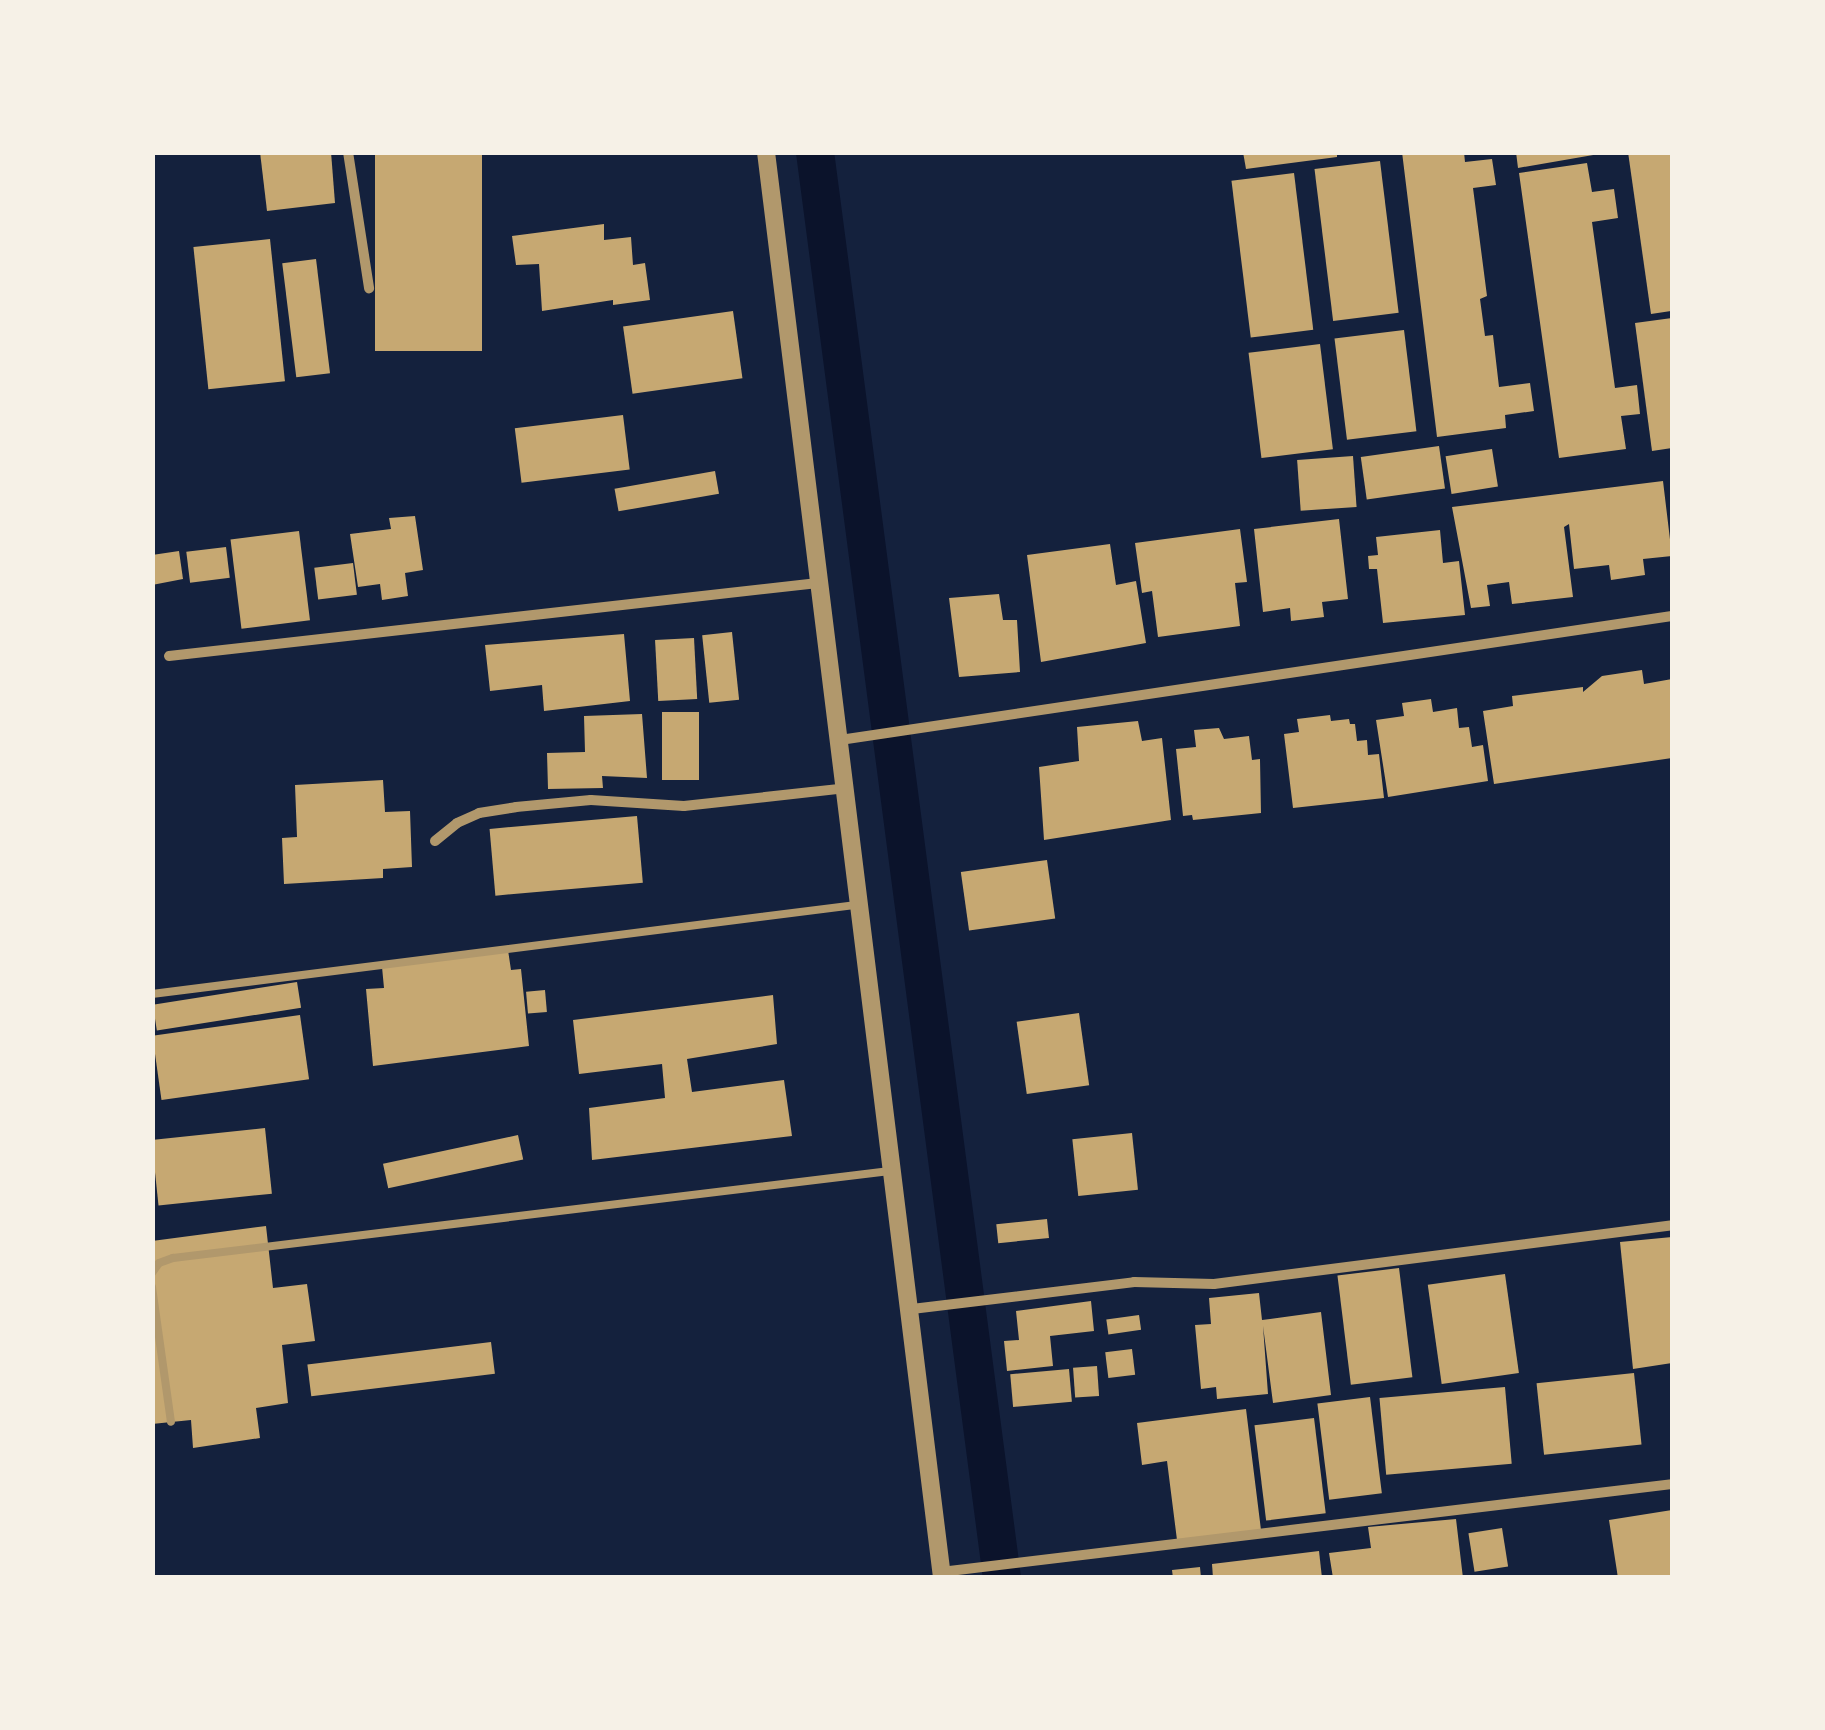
<!DOCTYPE html>
<style>
body{margin:0}
#map{position:relative;width:1825px;height:1730px;overflow:hidden;background:#14213d;font-family:Commissioner,sans-serif}
div>[style]{position:absolute}
[style*='--x']{left:calc(var(--x)*1px);top:calc(var(--y)*1px);width:calc(var(--w)*1px);rotate:calc(var(--a)*1deg)}
.canal>*{height:38px;margin:-19px;padding:0 19px;transform-origin:19px;border-radius:19px;background:#0b132b}
.building>*{inset:0;background:#c6a872;transform-origin:0 0}
.service>*{height:8px;margin:-4px;padding:0 4px;transform-origin:4px;border-radius:4px;background:#b1986c}
.minor>*{height:10px;margin:-5px;padding:0 5px;transform-origin:5px;border-radius:5px;background:#b1986c}
.tertiary>*{height:18px;margin:-9px;padding:0 9px;transform-origin:9px;border-radius:9px;background:#b1986c}
span{translate:-50% -50%;white-space:nowrap;text-align:center;line-height:1.15;-webkit-text-stroke:9px #f6f1e7;paint-order:stroke}
.frame{position:absolute;inset:0;border:155px solid #f6f1e7;pointer-events:none}
</style>
<div id="map">
<div class="canal">
<div style="--x:815;--y:152;--w:1438;--a:82.53"></div>
</div>
<div class="building">
<div style="clip-path:polygon(260px 152px,331px 152px,335px 203px,267px 211px)"></div>
<div style="left:375px;top:152px;width:107px;height:199px"></div>
<div style="clip-path:polygon(1243px 152px,1337px 152px,1337px 157px,1246px 169px)"></div>
<div style="clip-path:polygon(1402px 152px,1464px 152px,1465px 162px,1492px 159px,1496px 185px,1473px 188px,1487px 296px,1480px 299px,1485px 336px,1493px 335px,1499px 387px,1530px 383px,1534px 411px,1505px 415px,1506px 428px,1437px 437px)"></div>
<div style="clip-path:polygon(1516px 152px,1599px 152px,1599px 154px,1518px 168px)"></div>
<div style="clip-path:polygon(1628px 152px,1672px 152px,1671px 311px,1651px 314px)"></div>
<div style="left:1380px;top:161px;width:153px;height:66px;rotate:83deg"></div>
<div style="clip-path:polygon(1587px 163px,1592px 192px,1614px 189px,1618px 218px,1592px 222px,1615px 388px,1637px 385px,1640px 414px,1621px 416px,1626px 449px,1559px 458px,1519px 173px)"></div>
<div style="left:1294px;top:173px;width:158px;height:63px;rotate:83deg"></div>
<div style="clip-path:polygon(604px 224px,604px 240px,631px 237px,633px 265px,645px 263px,650px 300px,613px 305px,613px 300px,542px 311px,539px 264px,516px 265px,512px 236px)"></div>
<div style="left:270px;top:239px;width:143px;height:77px;rotate:84deg"></div>
<div style="left:316px;top:259px;width:115px;height:34px;rotate:83deg"></div>
<div style="left:733px;top:311px;width:68px;height:111px;rotate:82deg"></div>
<div style="clip-path:polygon(1672px 318px,1672px 448px,1652px 451px,1635px 323px)"></div>
<div style="left:1404px;top:330px;width:102px;height:70px;rotate:83deg"></div>
<div style="left:1320px;top:344px;width:106px;height:72px;rotate:83deg"></div>
<div style="left:623px;top:415px;width:55px;height:109px;rotate:83deg"></div>
<div style="left:1439px;top:446px;width:43px;height:79px;rotate:82deg"></div>
<div style="left:1492px;top:449px;width:38px;height:47px;rotate:81deg"></div>
<div style="left:1353px;top:456px;width:51px;height:56px;rotate:86deg"></div>
<div style="left:715px;top:471px;width:23px;height:102px;rotate:80deg"></div>
<div style="clip-path:polygon(1663px 481px,1672px 556px,1643px 559px,1645px 575px,1611px 580px,1609px 565px,1574px 569px,1569px 524px,1564px 527px,1573px 597px,1512px 604px,1509px 582px,1487px 585px,1490px 606px,1471px 608px,1452px 507px)"></div>
<div style="clip-path:polygon(415px 516px,423px 570px,405px 573px,408px 596px,382px 600px,380px 584px,358px 587px,350px 534px,391px 529px,389px 518px)"></div>
<div style="clip-path:polygon(1339px 519px,1348px 599px,1322px 602px,1324px 617px,1291px 621px,1290px 608px,1263px 612px,1254px 529px)"></div>
<div style="clip-path:polygon(1240px 529px,1247px 582px,1235px 583px,1240px 626px,1158px 637px,1152px 591px,1142px 593px,1135px 543px)"></div>
<div style="clip-path:polygon(1440px 530px,1443px 563px,1459px 561px,1465px 615px,1383px 623px,1377px 569px,1369px 569px,1368px 556px,1378px 555px,1376px 537px)"></div>
<div style="left:299px;top:531px;width:90px;height:69px;rotate:83deg"></div>
<div style="clip-path:polygon(1110px 544px,1116px 585px,1136px 581px,1146px 643px,1041px 662px,1027px 555px)"></div>
<div style="left:226px;top:547px;width:31px;height:40px;rotate:83deg"></div>
<div style="clip-path:polygon(179px 551px,183px 579px,152px 585px,152px 555px)"></div>
<div style="left:353px;top:563px;width:32px;height:39px;rotate:83deg"></div>
<div style="clip-path:polygon(999px 594px,1003px 620px,1017px 620px,1020px 672px,959px 677px,949px 598px)"></div>
<div style="left:732px;top:632px;width:68px;height:30px;rotate:84deg"></div>
<div style="clip-path:polygon(624px 634px,630px 701px,544px 711px,542px 685px,490px 691px,485px 645px)"></div>
<div style="left:694px;top:638px;width:61px;height:39px;rotate:87deg"></div>
<div style="clip-path:polygon(1642px 670px,1644px 684px,1672px 679px,1672px 758px,1494px 784px,1483px 711px,1513px 706px,1512px 696px,1583px 687px,1583px 692px,1602px 676px)"></div>
<div style="clip-path:polygon(1431px 699px,1433px 712px,1457px 708px,1459px 728px,1469px 727px,1472px 747px,1483px 745px,1488px 781px,1388px 797px,1376px 720px,1404px 716px,1402px 703px)"></div>
<div style="left:662px;top:712px;width:37px;height:68px"></div>
<div style="clip-path:polygon(642px 714px,647px 778px,602px 776px,603px 788px,548px 789px,547px 753px,585px 752px,584px 716px)"></div>
<div style="clip-path:polygon(1330px 715px,1331px 721px,1349px 719px,1350px 724px,1355px 724px,1357px 741px,1367px 740px,1368px 755px,1379px 754px,1384px 798px,1293px 808px,1284px 734px,1299px 732px,1297px 719px)"></div>
<div style="clip-path:polygon(1138px 721px,1142px 741px,1162px 738px,1171px 820px,1044px 840px,1039px 767px,1079px 761px,1077px 727px)"></div>
<div style="clip-path:polygon(1219px 728px,1224px 739px,1249px 736px,1252px 760px,1260px 759px,1261px 813px,1193px 820px,1192px 815px,1183px 816px,1176px 749px,1196px 747px,1194px 730px)"></div>
<div style="clip-path:polygon(383px 780px,385px 812px,410px 811px,412px 867px,383px 869px,383px 878px,284px 884px,282px 838px,297px 837px,295px 785px)"></div>
<div style="left:637px;top:816px;width:67px;height:148px;rotate:85deg"></div>
<div style="left:1047px;top:860px;width:59px;height:87px;rotate:82deg"></div>
<div style="clip-path:polygon(508px 950px,511px 970px,521px 969px,529px 1046px,373px 1066px,366px 989px,384px 988px,382px 967px)"></div>
<div style="left:297px;top:982px;width:26px;height:146px;rotate:81deg"></div>
<div style="left:545px;top:990px;width:22px;height:19px;rotate:85deg"></div>
<div style="clip-path:polygon(773px 995px,777px 1044px,687px 1059px,692px 1092px,784px 1080px,792px 1136px,592px 1160px,589px 1108px,665px 1098px,662px 1064px,579px 1074px,573px 1020px)"></div>
<div style="left:1079px;top:1013px;width:73px;height:63px;rotate:82deg"></div>
<div style="left:300px;top:1015px;width:65px;height:149px;rotate:82deg"></div>
<div style="left:265px;top:1128px;width:66px;height:114px;rotate:84deg"></div>
<div style="left:1132px;top:1133px;width:57px;height:60px;rotate:84deg"></div>
<div style="left:518px;top:1135px;width:25px;height:138px;rotate:78deg"></div>
<div style="left:1047px;top:1219px;width:19px;height:51px;rotate:84deg"></div>
<div style="clip-path:polygon(266px 1226px,273px 1288px,307px 1284px,315px 1341px,282px 1345px,288px 1403px,256px 1408px,260px 1438px,193px 1448px,191px 1420px,152px 1424px,152px 1241px)"></div>
<div style="clip-path:polygon(1672px 1237px,1672px 1363px,1633px 1369px,1620px 1242px)"></div>
<div style="left:1399px;top:1268px;width:110px;height:62px;rotate:83deg"></div>
<div style="left:1505px;top:1274px;width:100px;height:78px;rotate:82deg"></div>
<div style="clip-path:polygon(1259px 1293px,1262px 1320px,1321px 1312px,1331px 1395px,1273px 1403px,1263px 1326px,1268px 1394px,1217px 1399px,1216px 1387px,1201px 1389px,1195px 1325px,1211px 1324px,1209px 1298px)"></div>
<div style="clip-path:polygon(1091px 1301px,1094px 1331px,1050px 1336px,1053px 1366px,1007px 1371px,1004px 1341px,1019px 1340px,1016px 1311px)"></div>
<div style="left:1139px;top:1315px;width:15px;height:33px;rotate:82deg"></div>
<div style="left:491px;top:1342px;width:32px;height:185px;rotate:83deg"></div>
<div style="left:1132px;top:1349px;width:26px;height:27px;rotate:83deg"></div>
<div style="left:1097px;top:1366px;width:30px;height:24px;rotate:86deg"></div>
<div style="left:1069px;top:1369px;width:33px;height:59px;rotate:85deg"></div>
<div style="left:1634px;top:1373px;width:72px;height:98px;rotate:84deg"></div>
<div style="left:1505px;top:1387px;width:77px;height:126px;rotate:85deg"></div>
<div style="left:1370px;top:1397px;width:97px;height:53px;rotate:83deg"></div>
<div style="clip-path:polygon(1246px 1409px,1261px 1530px,1177px 1540px,1167px 1461px,1142px 1465px,1137px 1423px)"></div>
<div style="left:1314px;top:1418px;width:96px;height:60px;rotate:83deg"></div>
<div style="clip-path:polygon(1672px 1510px,1672px 1578px,1618px 1578px,1609px 1520px)"></div>
<div style="clip-path:polygon(1456px 1519px,1463px 1578px,1333px 1578px,1329px 1553px,1371px 1548px,1368px 1527px)"></div>
<div style="left:1502px;top:1528px;width:39px;height:34px;rotate:81deg"></div>
<div style="clip-path:polygon(1319px 1551px,1322px 1578px,1213px 1578px,1212px 1564px)"></div>
<div style="clip-path:polygon(1200px 1567px,1201px 1578px,1173px 1578px,1172px 1570px)"></div>
</div>
<div class="service">
<div style="--x:152;--y:994;--w:710;--a:-7.21"></div>
<div style="--x:152;--y:1273;--w:12;--a:-55"></div>
<div style="--x:159;--y:1263;--w:15;--a:-20"></div>
<div style="--x:173;--y:1258;--w:722;--a:-6.92"></div>
<div style="--x:152;--y:1287;--w:136;--a:82"></div>
</div>
<div class="minor">
<div style="--x:348;--y:152;--w:138;--a:81.2"></div>
<div style="--x:169;--y:656;--w:653;--a:-6.42"></div>
<div style="--x:840;--y:740;--w:841;--a:-8.48"></div>
<div style="--x:435;--y:841;--w:28;--a:-39"></div>
<div style="--x:457;--y:823;--w:24;--a:-24"></div>
<div style="--x:479;--y:813;--w:37;--a:-9"></div>
<div style="--x:516;--y:807;--w:75;--a:-5.3"></div>
<div style="--x:591;--y:800;--w:93;--a:3.7"></div>
<div style="--x:684;--y:806;--w:163;--a:-6.3"></div>
<div style="--x:912;--y:1309;--w:224;--a:-6.9"></div>
<div style="--x:1134;--y:1282;--w:80;--a:1.4"></div>
<div style="--x:1214;--y:1284;--w:462;--a:-7.3"></div>
<div style="--x:941;--y:1572;--w:736;--a:-6.86"></div>
</div>
<div class="tertiary">
<div style="--x:766;--y:152;--w:1437;--a:82.96"></div>
</div>
<div class="frame"></div>
</div>
